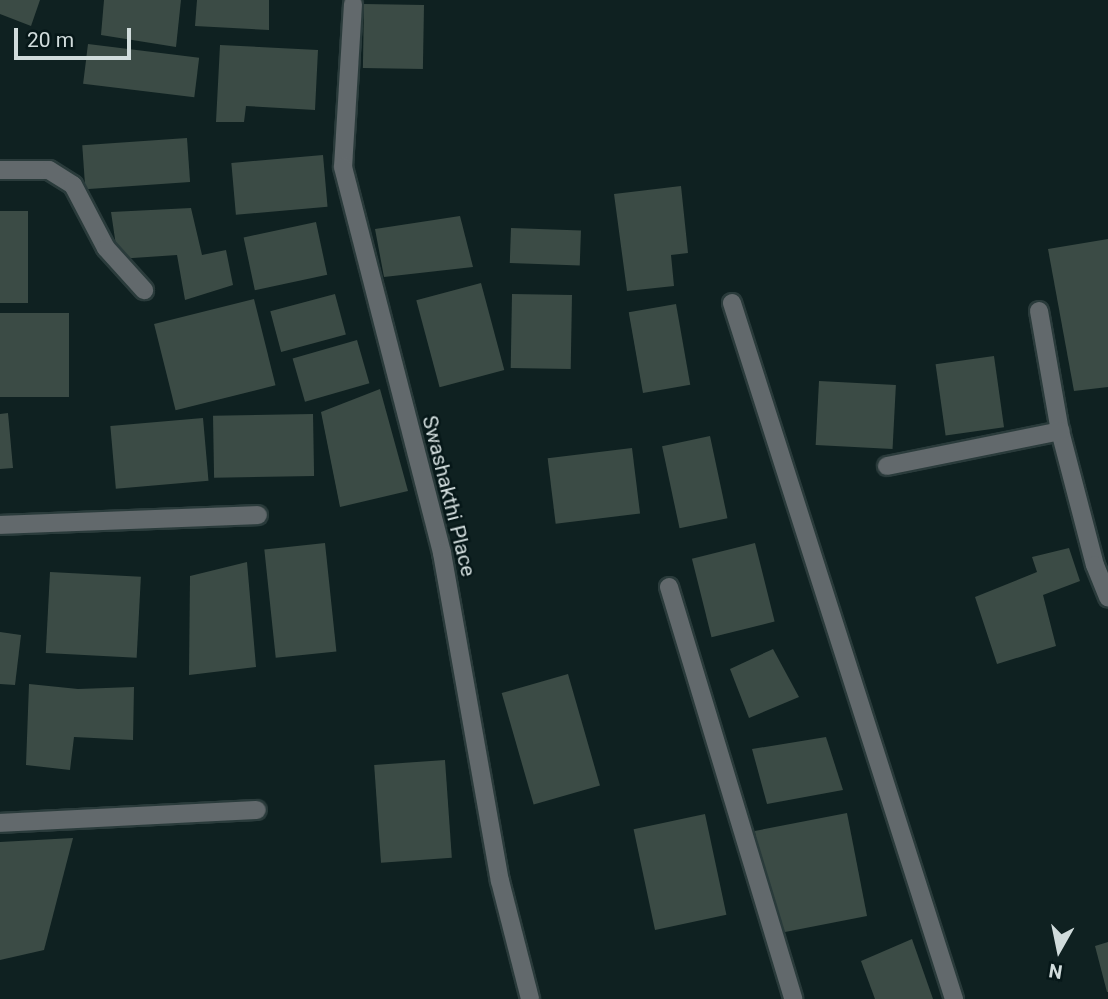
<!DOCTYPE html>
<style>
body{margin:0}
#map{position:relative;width:1108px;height:999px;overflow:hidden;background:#0f2121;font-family:Roboto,sans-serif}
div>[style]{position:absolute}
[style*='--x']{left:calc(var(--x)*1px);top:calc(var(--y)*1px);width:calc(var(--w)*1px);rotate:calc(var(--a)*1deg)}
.building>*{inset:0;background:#3b4b45;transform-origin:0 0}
.roads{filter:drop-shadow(2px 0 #2a3b3b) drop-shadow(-2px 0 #2a3b3b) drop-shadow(0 2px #2a3b3b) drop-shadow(0 -2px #2a3b3b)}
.minor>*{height:18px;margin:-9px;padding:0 9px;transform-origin:9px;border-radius:9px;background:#62696c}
span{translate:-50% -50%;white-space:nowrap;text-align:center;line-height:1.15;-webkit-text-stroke:5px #061718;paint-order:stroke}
.street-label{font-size:21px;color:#d1dcdc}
.north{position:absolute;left:1024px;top:915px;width:70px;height:70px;-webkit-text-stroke:5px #061718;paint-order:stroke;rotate:189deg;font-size:19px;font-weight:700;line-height:28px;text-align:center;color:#d1dcdc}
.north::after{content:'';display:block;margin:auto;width:24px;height:32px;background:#d1dcdc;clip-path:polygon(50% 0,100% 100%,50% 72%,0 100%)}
.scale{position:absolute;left:14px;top:28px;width:117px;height:32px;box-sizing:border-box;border:4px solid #d1dcdc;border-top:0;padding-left:9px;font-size:21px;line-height:24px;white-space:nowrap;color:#d1dcdc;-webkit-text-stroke:5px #061718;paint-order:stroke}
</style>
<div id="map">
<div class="building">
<div style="clip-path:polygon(0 0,40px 0,31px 26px,0 14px)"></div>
<div style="clip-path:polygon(104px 0,181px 0,176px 47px,101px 35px)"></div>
<div style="clip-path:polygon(197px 0,269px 0,269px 30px,195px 26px)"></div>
<div style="left:424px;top:5px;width:64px;height:60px;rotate:91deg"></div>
<div style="left:88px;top:44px;width:112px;height:40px;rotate:7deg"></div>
<div style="clip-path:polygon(220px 45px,318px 50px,315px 110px,246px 106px,244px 122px,216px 122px)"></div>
<div style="left:187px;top:138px;width:44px;height:105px;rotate:86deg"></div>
<div style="left:323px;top:155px;width:52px;height:92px;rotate:85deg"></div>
<div style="clip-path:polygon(681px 186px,688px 253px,671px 255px,674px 286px,627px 291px,614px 194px)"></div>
<div style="clip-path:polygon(191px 208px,202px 255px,226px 250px,233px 285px,185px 300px,177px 255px,118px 259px,111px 212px)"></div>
<div style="left:0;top:211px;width:28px;height:92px"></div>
<div style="clip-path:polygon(460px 216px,473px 267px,384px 277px,375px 229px)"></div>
<div style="left:316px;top:222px;width:54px;height:74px;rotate:78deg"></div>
<div style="left:511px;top:228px;width:70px;height:35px;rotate:2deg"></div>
<div style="clip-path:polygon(1108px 239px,1108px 387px,1074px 391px,1048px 249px)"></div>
<div style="left:481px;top:283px;width:90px;height:67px;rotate:75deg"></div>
<div style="left:335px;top:294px;width:42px;height:67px;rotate:75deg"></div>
<div style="left:512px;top:294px;width:60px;height:74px;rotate:1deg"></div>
<div style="left:254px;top:299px;width:89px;height:103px;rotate:76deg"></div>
<div style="left:676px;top:304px;width:82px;height:48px;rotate:80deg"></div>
<div style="left:0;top:313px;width:69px;height:84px"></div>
<div style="left:357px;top:340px;width:45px;height:67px;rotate:74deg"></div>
<div style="left:994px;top:356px;width:72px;height:59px;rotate:82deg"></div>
<div style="left:819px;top:381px;width:77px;height:64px;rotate:3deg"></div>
<div style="clip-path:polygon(380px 389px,408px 491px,340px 507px,321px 412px)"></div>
<div style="clip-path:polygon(8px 413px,13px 468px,0 469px,0 414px)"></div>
<div style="left:313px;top:414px;width:62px;height:100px;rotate:89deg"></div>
<div style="left:203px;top:418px;width:63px;height:93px;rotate:85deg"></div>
<div style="left:710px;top:436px;width:84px;height:49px;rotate:78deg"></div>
<div style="left:632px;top:448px;width:66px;height:85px;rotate:83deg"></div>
<div style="left:325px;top:543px;width:109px;height:61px;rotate:84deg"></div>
<div style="left:755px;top:543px;width:81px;height:65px;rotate:76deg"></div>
<div style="clip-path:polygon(1069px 548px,1080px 581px,1043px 595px,1056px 646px,997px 664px,975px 597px,1037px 572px,1032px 557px)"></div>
<div style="clip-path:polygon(247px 562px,256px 667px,189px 675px,190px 576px)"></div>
<div style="left:50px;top:572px;width:91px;height:81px;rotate:3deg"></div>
<div style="clip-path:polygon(0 632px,21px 635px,15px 685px,0 684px)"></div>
<div style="clip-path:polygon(773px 649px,799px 697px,749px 718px,730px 669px)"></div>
<div style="left:568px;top:674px;width:116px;height:69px;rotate:74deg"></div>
<div style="clip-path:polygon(29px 684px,78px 689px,134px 687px,133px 740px,74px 737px,70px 770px,26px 765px)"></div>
<div style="clip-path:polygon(826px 737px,843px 790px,767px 804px,752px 749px)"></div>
<div style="left:445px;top:760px;width:98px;height:71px;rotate:86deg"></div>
<div style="left:847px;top:813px;width:105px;height:94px;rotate:79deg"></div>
<div style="left:705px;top:814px;width:103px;height:73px;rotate:78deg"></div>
<div style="clip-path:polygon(73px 838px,44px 950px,0 960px,0 842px)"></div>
<div style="clip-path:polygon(912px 939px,933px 999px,875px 999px,861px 961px)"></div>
<div style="clip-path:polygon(1108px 942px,1108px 992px,1107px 992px,1095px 946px)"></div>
</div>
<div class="roads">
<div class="minor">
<div style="--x:353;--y:4;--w:163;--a:93.5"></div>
<div style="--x:343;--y:167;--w:398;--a:75.6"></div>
<div style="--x:442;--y:553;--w:333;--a:80"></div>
<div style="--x:500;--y:881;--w:122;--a:75.7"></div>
<div style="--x:0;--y:170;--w:49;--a:0"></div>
<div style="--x:49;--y:170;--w:28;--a:32"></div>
<div style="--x:73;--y:185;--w:71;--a:62.4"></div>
<div style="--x:106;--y:248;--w:57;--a:47.9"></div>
<div style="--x:732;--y:303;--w:731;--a:72.31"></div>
<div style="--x:1039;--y:311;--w:122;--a:80.1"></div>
<div style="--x:1060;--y:431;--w:138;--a:75.4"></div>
<div style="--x:1095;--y:565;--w:35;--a:68"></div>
<div style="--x:887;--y:466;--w:177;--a:-11.4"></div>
<div style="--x:0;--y:525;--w:258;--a:-2.2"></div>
<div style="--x:669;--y:587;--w:430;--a:73.2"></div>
<div style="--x:0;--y:823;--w:257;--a:-2.9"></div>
</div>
</div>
<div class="street-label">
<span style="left:449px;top:496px;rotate:76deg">Swashakthi Place</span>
</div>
<div class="north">N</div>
<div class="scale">20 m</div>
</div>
